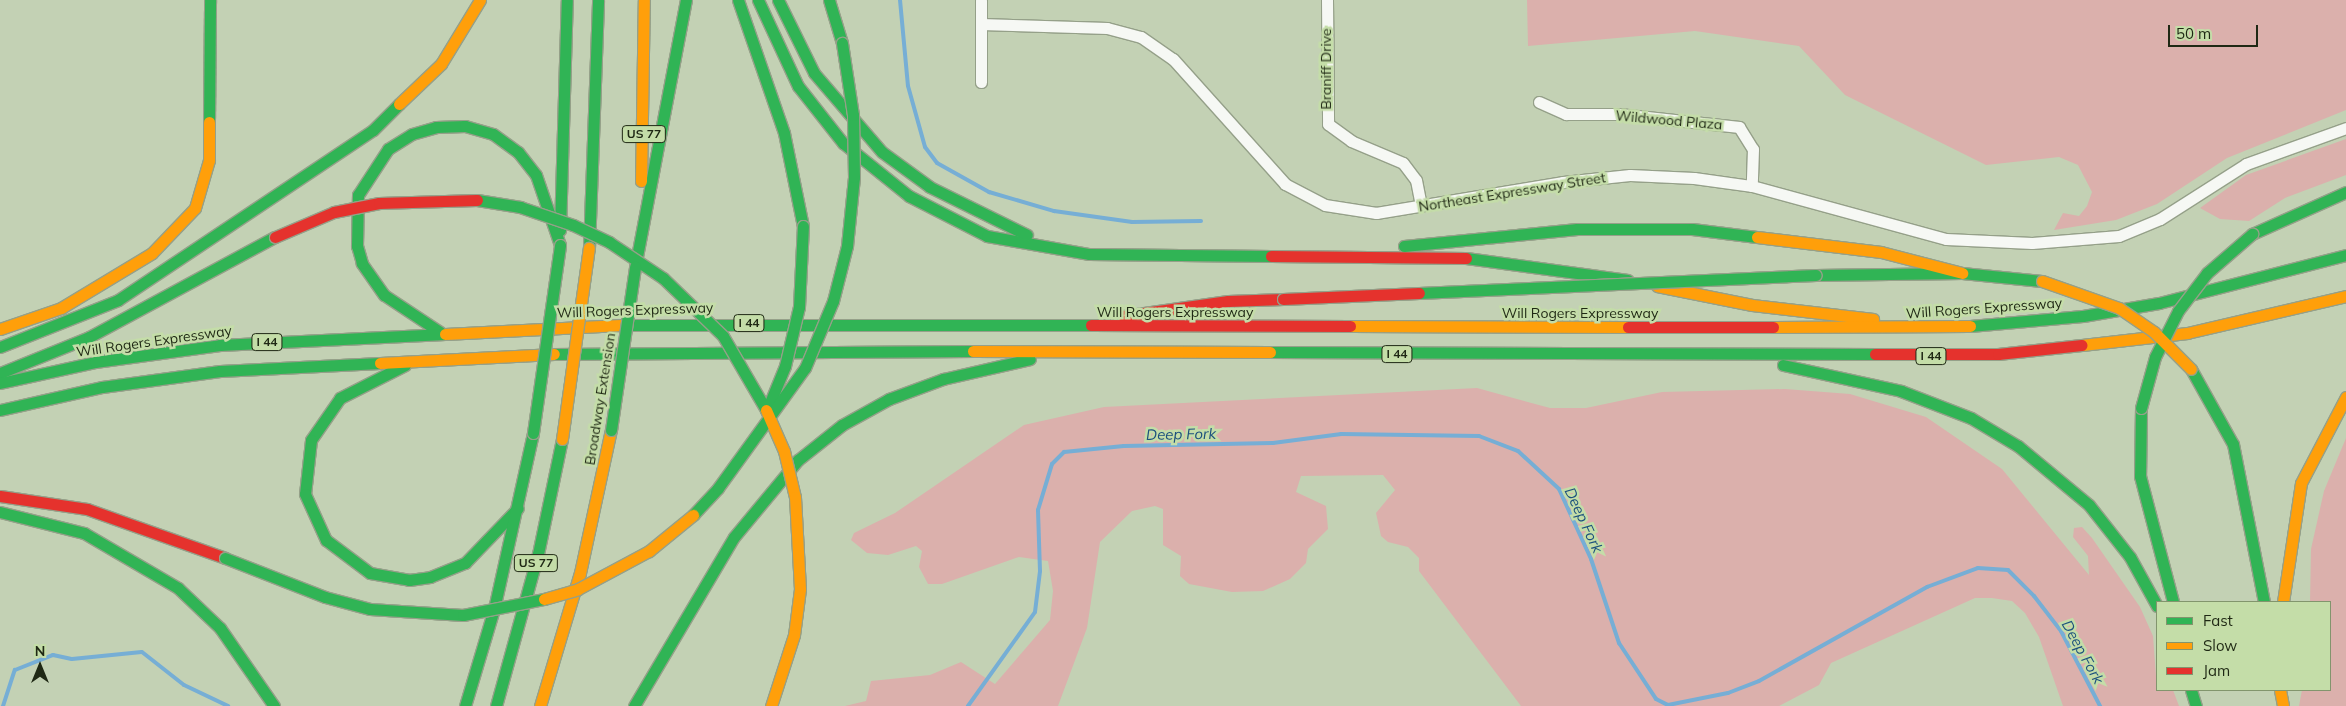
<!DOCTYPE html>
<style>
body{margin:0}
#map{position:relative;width:2346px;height:706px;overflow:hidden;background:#c3d1b4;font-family:Mulish,sans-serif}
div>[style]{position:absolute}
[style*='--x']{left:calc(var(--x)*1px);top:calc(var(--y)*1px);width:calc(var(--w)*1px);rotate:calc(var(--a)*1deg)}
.green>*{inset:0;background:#dbb0ac}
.stream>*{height:4px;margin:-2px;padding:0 2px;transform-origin:2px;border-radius:2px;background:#76aed5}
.roads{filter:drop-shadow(1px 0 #95a089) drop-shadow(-1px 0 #95a089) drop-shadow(0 1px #95a089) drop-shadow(0 -1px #95a089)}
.street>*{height:11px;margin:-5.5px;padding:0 5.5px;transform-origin:5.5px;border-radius:5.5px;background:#f6f8f4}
.fast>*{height:11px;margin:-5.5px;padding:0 5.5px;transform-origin:5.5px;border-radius:5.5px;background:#30b455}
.slow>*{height:11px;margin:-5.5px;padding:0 5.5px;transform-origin:5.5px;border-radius:5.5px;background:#ff9f0a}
.jam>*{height:11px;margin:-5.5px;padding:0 5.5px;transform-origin:5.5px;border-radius:5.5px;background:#e5322d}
.bridges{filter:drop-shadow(1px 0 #95a089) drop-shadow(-1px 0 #95a089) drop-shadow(0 1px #95a089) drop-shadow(0 -1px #95a089)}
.fast-bridge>*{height:11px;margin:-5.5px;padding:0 5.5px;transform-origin:5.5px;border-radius:5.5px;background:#30b455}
.slow-bridge>*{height:11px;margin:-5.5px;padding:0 5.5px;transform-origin:5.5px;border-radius:5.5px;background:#ff9f0a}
.jam-bridge>*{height:11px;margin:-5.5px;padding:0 5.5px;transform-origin:5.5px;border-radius:5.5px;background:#e5322d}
span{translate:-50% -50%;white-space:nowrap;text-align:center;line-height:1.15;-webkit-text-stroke:5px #c4dda8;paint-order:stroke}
.shield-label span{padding:1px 4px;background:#c4dda8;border:1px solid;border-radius:4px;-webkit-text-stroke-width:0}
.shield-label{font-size:12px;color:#1f2814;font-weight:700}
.street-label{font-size:14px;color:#1f2814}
.water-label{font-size:15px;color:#1c507d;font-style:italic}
.legend{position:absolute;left:2156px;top:601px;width:175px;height:90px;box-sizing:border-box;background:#c4dda8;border:1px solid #82956d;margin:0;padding:6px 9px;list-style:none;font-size:15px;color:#1f2814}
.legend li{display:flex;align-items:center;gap:10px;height:25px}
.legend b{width:25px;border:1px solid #82956d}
.north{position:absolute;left:15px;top:641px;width:50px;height:50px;-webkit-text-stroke:4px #c4dda8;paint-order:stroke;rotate:0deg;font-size:14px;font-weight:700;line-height:20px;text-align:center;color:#1f2814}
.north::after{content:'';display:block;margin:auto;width:18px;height:22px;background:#1f2814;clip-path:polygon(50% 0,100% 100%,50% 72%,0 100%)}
.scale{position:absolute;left:2168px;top:25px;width:90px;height:22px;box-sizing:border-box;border:2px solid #1f2814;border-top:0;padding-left:6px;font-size:15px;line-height:18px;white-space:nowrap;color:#1f2814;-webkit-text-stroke:4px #c4dda8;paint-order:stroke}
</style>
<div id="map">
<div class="green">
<div style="clip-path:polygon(1527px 0,2346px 0,2346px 110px,2227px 158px,2157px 204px,2116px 220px,2054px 230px,2063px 213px,2079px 216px,2087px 206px,2092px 192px,2078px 165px,2059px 157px,1986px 165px,1845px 95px,1799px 46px,1695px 31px,1528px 46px)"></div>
<div style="clip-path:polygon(2346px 139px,2346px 175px,2285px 198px,2249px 221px,2220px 219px,2200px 208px,2246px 175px)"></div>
<div style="clip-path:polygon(1477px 388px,1550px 408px,1586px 408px,1662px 392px,1785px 389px,1850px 394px,1926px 417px,2002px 469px,2089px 575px,2088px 556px,2073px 537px,2074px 528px,2082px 527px,2092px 538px,2140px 607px,2153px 636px,2157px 690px,2173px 690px,2179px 706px,2063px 706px,2039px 637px,2025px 613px,2012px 601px,1992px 598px,1975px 598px,1831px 663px,1819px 685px,1779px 706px,1521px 706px,1419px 571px,1419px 558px,1408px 547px,1388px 542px,1381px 536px,1376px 513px,1395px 490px,1383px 475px,1301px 476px,1296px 492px,1326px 506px,1328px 529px,1308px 549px,1306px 563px,1290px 579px,1263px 591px,1232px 592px,1189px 584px,1180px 576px,1181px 556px,1163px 545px,1163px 509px,1155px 506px,1132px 511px,1100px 542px,1087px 628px,1058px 706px,845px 706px,866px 701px,871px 681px,930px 675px,961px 662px,995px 684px,1050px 620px,1053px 591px,1048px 561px,1019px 557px,942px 584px,928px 584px,919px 567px,922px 551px,916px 546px,888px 555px,867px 553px,851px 540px,854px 533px,895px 513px,1024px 425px,1104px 407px)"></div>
<div style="clip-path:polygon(2346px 438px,2346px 706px,2299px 706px,2302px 690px,2330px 690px,2330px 602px,2310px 602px,2311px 549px,2324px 491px)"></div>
</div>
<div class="stream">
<div style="--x:900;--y:0;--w:86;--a:84.7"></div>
<div style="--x:908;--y:86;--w:63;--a:74.4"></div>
<div style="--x:925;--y:147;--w:20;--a:53"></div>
<div style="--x:937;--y:163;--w:60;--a:29.1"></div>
<div style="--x:989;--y:192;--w:68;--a:16.3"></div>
<div style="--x:1054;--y:211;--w:79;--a:8"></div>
<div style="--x:1132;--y:222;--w:69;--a:-0.8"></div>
<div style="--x:3;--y:706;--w:38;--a:-72"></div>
<div style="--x:15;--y:670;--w:41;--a:-21.5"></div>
<div style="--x:53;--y:655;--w:19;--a:12"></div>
<div style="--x:72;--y:659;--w:70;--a:-5.7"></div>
<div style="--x:142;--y:652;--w:53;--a:38.2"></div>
<div style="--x:184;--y:685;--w:49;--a:25.5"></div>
<div style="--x:968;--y:706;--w:115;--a:-54.5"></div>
<div style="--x:1035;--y:612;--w:41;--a:-83"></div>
<div style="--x:1040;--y:571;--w:61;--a:-91.9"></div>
<div style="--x:1038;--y:510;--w:48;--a:-73.1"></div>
<div style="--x:1052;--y:464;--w:17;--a:-45"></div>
<div style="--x:1064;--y:452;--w:60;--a:-5.7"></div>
<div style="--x:1124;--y:446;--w:149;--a:-1.2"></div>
<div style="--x:1273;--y:443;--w:69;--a:-7.5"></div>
<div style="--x:1341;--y:434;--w:138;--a:0.8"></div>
<div style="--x:1479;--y:436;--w:42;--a:21"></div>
<div style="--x:1518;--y:451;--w:56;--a:42.8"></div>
<div style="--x:1559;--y:489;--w:77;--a:65.4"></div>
<div style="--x:1591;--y:559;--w:89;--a:71.6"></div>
<div style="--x:1619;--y:643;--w:67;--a:56.5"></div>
<div style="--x:1656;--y:699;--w:13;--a:27"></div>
<div style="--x:1668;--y:705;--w:61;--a:-11.3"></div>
<div style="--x:1728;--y:693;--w:33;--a:-21"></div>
<div style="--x:1759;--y:681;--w:193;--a:-29.2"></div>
<div style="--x:1927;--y:587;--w:54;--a:-20.4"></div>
<div style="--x:1978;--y:568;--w:30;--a:4"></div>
<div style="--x:2008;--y:570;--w:37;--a:45"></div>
<div style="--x:2034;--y:596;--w:44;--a:52.4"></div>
<div style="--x:2061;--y:631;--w:85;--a:62.5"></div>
</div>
<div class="roads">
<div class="street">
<div style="--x:981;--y:0;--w:24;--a:90"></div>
<div style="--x:1327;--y:0;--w:124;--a:89.5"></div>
<div style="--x:1328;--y:124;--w:29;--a:36"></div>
<div style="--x:1351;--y:141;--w:56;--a:22.9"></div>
<div style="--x:1403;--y:163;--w:21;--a:53"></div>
<div style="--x:1416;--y:180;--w:25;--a:79"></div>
<div style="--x:981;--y:82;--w:58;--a:-90"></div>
<div style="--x:981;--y:24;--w:126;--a:1.8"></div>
<div style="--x:1107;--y:28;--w:35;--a:15"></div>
<div style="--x:1141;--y:37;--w:39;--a:35"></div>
<div style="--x:1173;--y:59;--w:168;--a:48.1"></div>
<div style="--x:1285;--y:184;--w:45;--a:27.7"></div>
<div style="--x:1325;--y:205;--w:52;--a:8.9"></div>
<div style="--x:1376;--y:213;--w:190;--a:-9.4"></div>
<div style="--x:1563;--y:182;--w:67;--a:-6"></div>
<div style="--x:1630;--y:175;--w:64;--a:2.7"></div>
<div style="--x:1694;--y:178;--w:59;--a:7.9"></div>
<div style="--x:1752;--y:186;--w:201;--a:15.3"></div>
<div style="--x:1946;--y:239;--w:86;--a:2.7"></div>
<div style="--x:2032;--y:243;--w:87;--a:-4.6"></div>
<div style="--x:2119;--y:236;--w:44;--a:-22.5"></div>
<div style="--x:2160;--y:219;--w:102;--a:-32.6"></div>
<div style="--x:2246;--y:164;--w:106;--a:-19.8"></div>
<div style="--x:1539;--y:102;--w:30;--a:24"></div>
<div style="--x:1566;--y:114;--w:53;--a:0"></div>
<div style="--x:1619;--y:114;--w:121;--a:6.2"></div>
<div style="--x:1739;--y:127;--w:26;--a:58"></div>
<div style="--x:1753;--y:149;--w:37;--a:92"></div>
</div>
<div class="fast">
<div style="--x:738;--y:0;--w:141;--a:70.9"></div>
<div style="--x:784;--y:133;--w:95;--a:78.5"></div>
<div style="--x:758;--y:0;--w:95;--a:65.1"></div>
<div style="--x:798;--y:86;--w:73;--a:51.7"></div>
<div style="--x:843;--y:143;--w:85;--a:38.8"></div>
<div style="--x:909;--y:196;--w:88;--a:27.1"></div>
<div style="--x:987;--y:236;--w:104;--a:10"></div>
<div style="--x:1089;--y:254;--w:182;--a:0.6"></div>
<div style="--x:778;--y:0;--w:81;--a:63.7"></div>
<div style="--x:814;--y:73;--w:104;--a:49.3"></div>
<div style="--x:882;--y:152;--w:59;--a:36.1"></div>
<div style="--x:930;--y:187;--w:108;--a:26.3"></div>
<div style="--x:829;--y:0;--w:45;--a:73.2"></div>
<div style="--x:209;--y:122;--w:122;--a:-89.5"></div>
<div style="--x:560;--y:230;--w:230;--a:-88.3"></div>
<div style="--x:2252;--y:234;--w:103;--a:-24.1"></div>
<div style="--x:1404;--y:246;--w:174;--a:-5.6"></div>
<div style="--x:1577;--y:229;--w:115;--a:0"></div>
<div style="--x:1692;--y:229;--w:65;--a:7"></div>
<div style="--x:589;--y:248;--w:248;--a:-87.9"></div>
<div style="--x:1466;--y:258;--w:163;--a:7.7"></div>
<div style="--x:635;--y:267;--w:272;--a:-79.2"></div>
<div style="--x:1816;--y:275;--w:146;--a:-0.8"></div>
<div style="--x:1962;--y:273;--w:80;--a:5.7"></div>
<div style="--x:621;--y:325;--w:470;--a:0"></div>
<div style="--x:1970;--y:326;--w:113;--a:-5.1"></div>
<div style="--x:2083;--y:316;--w:77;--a:-9.7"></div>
<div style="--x:2159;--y:303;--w:193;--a:-14.4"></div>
<div style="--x:440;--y:332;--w:67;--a:-146.5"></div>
<div style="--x:384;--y:295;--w:39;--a:-125"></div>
<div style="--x:362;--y:263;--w:18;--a:-106"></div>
<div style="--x:357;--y:246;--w:51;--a:-88.9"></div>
<div style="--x:358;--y:195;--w:55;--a:-56.9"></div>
<div style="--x:388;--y:149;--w:28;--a:-32"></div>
<div style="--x:412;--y:134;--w:25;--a:-16"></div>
<div style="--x:436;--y:127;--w:29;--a:-2"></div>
<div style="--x:465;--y:126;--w:29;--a:16"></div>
<div style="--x:493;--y:134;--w:31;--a:36"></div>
<div style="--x:518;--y:152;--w:29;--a:52"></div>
<div style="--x:536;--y:175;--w:74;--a:71.1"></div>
<div style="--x:0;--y:347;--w:127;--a:-21.7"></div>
<div style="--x:118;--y:300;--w:306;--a:-33.7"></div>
<div style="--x:373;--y:130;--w:37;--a:-45"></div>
<div style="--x:1270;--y:352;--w:605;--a:0.19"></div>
<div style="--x:554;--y:354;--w:419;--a:-0.4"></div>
<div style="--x:405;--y:365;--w:73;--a:153.1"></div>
<div style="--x:340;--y:398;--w:51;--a:124.6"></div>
<div style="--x:311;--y:440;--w:54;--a:96.3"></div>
<div style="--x:305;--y:494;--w:51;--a:65.5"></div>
<div style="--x:326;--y:540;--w:55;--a:36.9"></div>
<div style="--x:370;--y:573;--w:40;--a:10"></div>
<div style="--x:409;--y:580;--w:21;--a:-8"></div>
<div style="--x:430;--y:577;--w:38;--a:-22"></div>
<div style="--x:465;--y:563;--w:76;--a:-46.1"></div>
<div style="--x:1783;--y:365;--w:121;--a:12.4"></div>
<div style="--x:1901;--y:391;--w:75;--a:21.1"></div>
<div style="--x:1971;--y:418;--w:55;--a:30.8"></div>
<div style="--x:2018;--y:446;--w:92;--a:39.7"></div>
<div style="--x:2089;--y:505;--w:66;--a:51.7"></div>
<div style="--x:2130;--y:557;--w:56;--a:61.1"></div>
<div style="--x:2191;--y:369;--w:86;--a:60.8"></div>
<div style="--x:2233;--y:444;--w:161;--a:78.9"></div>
<div style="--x:0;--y:373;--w:96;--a:-22"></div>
<div style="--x:89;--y:337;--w:211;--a:-28.3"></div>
<div style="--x:0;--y:383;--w:97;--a:-12.5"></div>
<div style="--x:95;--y:362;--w:126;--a:-7.7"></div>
<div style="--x:220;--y:345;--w:225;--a:-2.8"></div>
<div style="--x:2141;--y:408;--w:68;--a:90.8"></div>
<div style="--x:2140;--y:476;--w:130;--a:75.3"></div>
<div style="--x:0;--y:410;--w:105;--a:-12.7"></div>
<div style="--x:102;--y:387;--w:119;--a:-7.7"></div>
<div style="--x:220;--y:371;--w:160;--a:-2.9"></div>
<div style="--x:0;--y:512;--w:87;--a:14"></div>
<div style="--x:84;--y:533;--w:109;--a:30.3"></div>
<div style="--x:178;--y:588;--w:58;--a:43.6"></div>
<div style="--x:220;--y:628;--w:95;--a:55.3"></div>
<div style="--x:2191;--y:690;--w:17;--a:73"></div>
<div style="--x:465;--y:706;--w:101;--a:-73.4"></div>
<div style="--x:494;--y:609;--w:180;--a:-77.5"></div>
<div style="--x:496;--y:706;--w:158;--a:-74.6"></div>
<div style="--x:538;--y:554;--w:117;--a:-78.2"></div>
<div style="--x:634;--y:706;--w:196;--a:-59.4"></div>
<div style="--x:734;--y:537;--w:100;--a:-50.3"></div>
<div style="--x:798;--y:460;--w:56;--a:-38.5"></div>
<div style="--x:842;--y:425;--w:54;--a:-29"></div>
<div style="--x:889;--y:399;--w:58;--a:-20.3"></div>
<div style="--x:943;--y:379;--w:89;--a:-12.9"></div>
</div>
<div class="slow">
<div style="--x:399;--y:104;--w:58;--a:-43.6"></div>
<div style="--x:441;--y:64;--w:75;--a:-58.6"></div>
<div style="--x:641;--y:181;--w:181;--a:-89.1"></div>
<div style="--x:1757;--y:237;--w:125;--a:6.9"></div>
<div style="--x:1881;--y:252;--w:84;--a:14.5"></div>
<div style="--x:1657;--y:286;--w:97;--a:11.3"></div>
<div style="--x:1752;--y:305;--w:122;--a:6.6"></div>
<div style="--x:1350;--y:326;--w:278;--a:0.2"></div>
<div style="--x:1773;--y:327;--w:197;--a:-0.3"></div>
<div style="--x:0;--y:329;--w:65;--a:-19"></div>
<div style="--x:61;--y:308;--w:106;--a:-31.1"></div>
<div style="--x:152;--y:253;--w:62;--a:-46.3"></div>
<div style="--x:195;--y:208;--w:50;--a:-73.7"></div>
<div style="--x:209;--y:160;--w:38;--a:-90"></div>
<div style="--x:445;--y:334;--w:176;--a:-2.9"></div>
<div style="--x:2082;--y:345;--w:106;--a:-6.5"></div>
<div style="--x:2187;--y:333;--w:163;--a:-13.1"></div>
<div style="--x:973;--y:351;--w:297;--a:0.2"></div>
<div style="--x:380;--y:363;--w:174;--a:-3"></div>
<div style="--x:2283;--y:602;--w:120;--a:-81.4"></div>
<div style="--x:2301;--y:483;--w:97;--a:-62.4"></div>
<div style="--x:2280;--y:690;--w:16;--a:79"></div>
<div style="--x:540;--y:706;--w:139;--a:-73.3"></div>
<div style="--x:580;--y:573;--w:146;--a:-77.8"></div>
</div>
<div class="jam">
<div style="--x:1271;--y:256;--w:195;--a:0.6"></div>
<div style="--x:1123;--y:316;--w:106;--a:-8.1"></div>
<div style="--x:1228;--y:301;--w:55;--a:-2.1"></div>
<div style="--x:1091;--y:325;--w:259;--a:0.2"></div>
<div style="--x:1628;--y:327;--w:145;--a:0"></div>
<div style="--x:1875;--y:354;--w:123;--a:0"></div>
<div style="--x:1998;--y:354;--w:84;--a:-6.1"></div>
<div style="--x:0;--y:496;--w:88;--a:8.5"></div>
<div style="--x:87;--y:509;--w:146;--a:19.5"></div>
</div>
</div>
<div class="bridges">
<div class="fast-bridge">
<div style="--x:477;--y:200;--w:44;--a:9.2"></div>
<div style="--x:520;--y:207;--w:56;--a:18.8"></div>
<div style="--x:573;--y:225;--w:40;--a:25"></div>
<div style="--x:609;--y:242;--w:65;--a:33.7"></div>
<div style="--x:663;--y:278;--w:83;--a:44"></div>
<div style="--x:723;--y:336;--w:86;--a:59.8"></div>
<div style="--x:1419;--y:293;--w:397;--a:-2.6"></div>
<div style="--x:769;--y:405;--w:42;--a:-67.7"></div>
<div style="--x:785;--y:366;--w:61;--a:-76.7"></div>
<div style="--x:799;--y:307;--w:81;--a:-87.2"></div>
<div style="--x:2141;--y:408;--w:53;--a:-74.6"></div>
<div style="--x:2155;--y:357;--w:51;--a:-63.4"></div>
<div style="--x:2178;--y:311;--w:48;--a:-52.7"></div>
<div style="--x:2207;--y:273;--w:60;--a:-40.9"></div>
<div style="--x:611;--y:430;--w:165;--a:-81.6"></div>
<div style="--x:533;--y:433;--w:190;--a:-81.8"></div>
<div style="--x:693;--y:515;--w:37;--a:-47"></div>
<div style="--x:718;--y:488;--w:148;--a:-54.1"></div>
<div style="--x:805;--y:368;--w:73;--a:-67.3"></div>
<div style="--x:833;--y:301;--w:57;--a:-75.7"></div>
<div style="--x:847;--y:246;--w:69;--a:-84.2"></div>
<div style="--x:854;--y:177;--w:62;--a:-90.9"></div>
<div style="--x:853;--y:115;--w:73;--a:-98.7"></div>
<div style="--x:225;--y:558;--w:107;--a:21.3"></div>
<div style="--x:325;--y:597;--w:47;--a:14.9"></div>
<div style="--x:370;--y:609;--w:93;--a:3.7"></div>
<div style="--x:463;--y:615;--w:83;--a:-11.2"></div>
</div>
<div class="slow-bridge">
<div style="--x:2042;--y:281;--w:82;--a:19.3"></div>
<div style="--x:2119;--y:308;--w:42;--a:34.4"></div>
<div style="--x:2154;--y:332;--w:52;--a:45"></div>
<div style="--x:766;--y:410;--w:45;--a:66.3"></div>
<div style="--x:784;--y:451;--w:47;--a:76.6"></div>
<div style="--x:795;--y:497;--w:92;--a:86.9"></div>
<div style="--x:800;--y:589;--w:46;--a:97.4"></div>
<div style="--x:794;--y:635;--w:75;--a:107.9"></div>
<div style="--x:562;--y:439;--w:193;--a:-82"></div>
<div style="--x:544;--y:599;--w:35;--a:-16"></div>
<div style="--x:578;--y:589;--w:81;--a:-28.2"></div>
<div style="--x:649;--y:551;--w:57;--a:-39.3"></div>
</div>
<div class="jam-bridge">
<div style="--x:275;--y:237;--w:64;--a:-23"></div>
<div style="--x:334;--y:212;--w:46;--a:-11.3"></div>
<div style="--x:379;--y:203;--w:98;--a:-1.8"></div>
<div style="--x:1283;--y:299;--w:136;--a:-2.5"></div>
</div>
</div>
<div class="shield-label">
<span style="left:644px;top:134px">US 77</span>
<span style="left:749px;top:323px">I 44</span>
<span style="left:267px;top:342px">I 44</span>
<span style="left:1397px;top:354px">I 44</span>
<span style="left:1931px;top:356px">I 44</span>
<span style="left:536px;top:563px">US 77</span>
</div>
<div class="street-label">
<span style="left:1326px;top:69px;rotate:-90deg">Braniff Drive</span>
<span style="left:1669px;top:120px;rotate:5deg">Wildwood Plaza</span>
<span style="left:1512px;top:192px;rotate:-9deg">Northeast Expressway Street</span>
<span style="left:1984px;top:308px;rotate:-4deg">Will Rogers Expressway</span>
<span style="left:635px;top:310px;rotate:-2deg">Will Rogers Expressway</span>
<span style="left:1175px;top:312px">Will Rogers Expressway</span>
<span style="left:1580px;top:313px">Will Rogers Expressway</span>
<span style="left:154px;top:341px;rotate:-8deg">Will Rogers Expressway</span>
<span style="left:600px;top:399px;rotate:-81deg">Broadway Extension</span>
</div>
<div class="water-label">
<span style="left:1181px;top:434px;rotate:-1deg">Deep Fork</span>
<span style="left:1584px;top:520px;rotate:65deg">Deep Fork</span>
<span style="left:2083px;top:652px;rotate:61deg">Deep Fork</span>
</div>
<ul class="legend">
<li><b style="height:6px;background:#30b455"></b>Fast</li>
<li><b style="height:6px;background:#ff9f0a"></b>Slow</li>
<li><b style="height:6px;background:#e5322d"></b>Jam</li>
</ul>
<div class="north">N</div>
<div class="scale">50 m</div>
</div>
